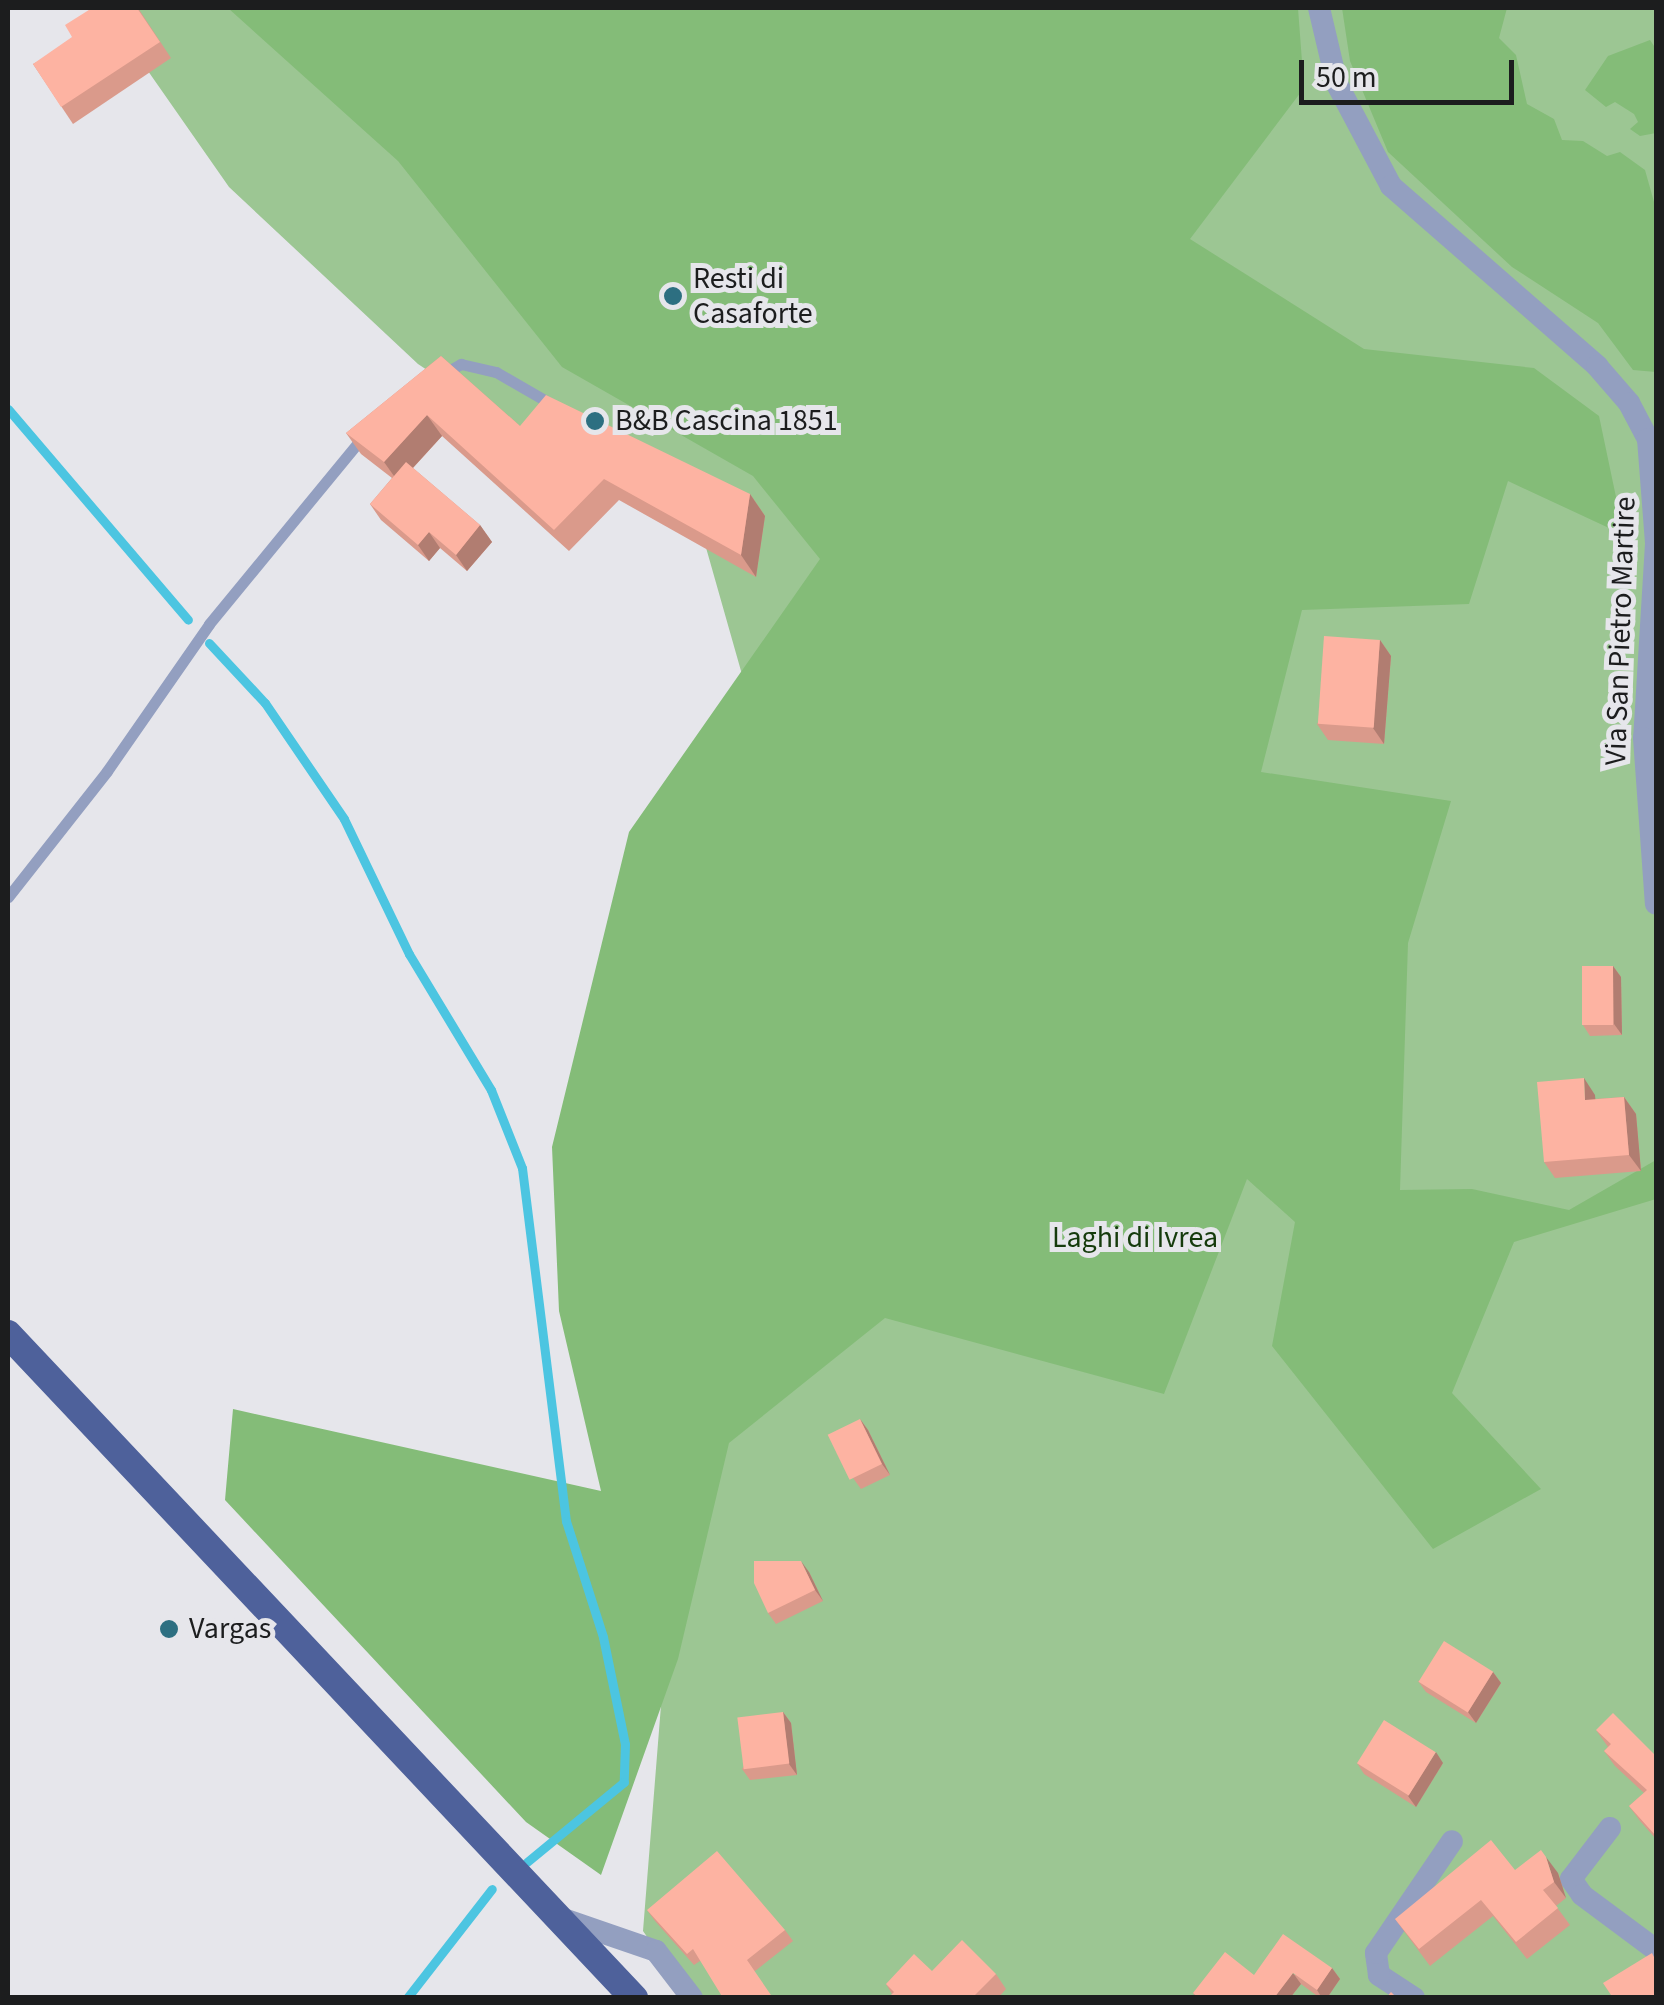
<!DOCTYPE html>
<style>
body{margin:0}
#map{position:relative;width:1664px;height:2005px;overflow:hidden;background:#e6e6eb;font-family:"Source Sans 3",sans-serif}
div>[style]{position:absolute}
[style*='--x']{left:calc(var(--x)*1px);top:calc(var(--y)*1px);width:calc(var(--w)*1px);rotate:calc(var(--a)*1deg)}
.green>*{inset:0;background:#9cc693}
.forest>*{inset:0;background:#84bc78}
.stream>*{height:9px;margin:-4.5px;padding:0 4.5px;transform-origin:4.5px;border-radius:4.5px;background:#4cc5e1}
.service>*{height:11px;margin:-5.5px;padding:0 5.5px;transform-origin:5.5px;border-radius:5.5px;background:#939fc0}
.minor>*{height:22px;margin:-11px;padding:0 11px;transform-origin:11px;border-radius:11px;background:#939fc0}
.primary>*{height:28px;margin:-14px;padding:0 14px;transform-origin:14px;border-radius:14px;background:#4e619b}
.wall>*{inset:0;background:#da9a8b}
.shaded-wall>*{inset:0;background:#b17d71}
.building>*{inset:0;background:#fdb3a2;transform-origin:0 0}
.dots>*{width:28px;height:28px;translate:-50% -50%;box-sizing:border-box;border:5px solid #e6e6eb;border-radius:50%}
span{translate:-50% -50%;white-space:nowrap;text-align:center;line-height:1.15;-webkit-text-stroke:10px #e6e6eb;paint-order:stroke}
.poi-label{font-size:30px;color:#1c1d1e}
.left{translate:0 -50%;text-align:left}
.street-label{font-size:30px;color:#1c1d1e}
.park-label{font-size:30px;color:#153b0c}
.frame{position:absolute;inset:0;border:10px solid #1c1d1e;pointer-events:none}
.scale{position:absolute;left:1299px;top:60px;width:215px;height:45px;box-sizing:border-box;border:5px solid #1c1d1e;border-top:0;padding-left:12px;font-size:30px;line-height:35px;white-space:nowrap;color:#1c1d1e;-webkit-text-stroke:8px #e6e6eb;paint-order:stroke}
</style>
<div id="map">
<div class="green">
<div style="clip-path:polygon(104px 8px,1656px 8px,1656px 1997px,689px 1997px,643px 1931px,743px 678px,701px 530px,571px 466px,418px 364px,229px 187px)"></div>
</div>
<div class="forest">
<div style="clip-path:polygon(228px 8px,1298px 8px,1304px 88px,1190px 239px,1364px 349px,1534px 368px,1599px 416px,1624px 535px,1508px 481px,1469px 604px,1302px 610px,1261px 772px,1451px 801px,1408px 943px,1400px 1190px,1472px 1189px,1569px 1210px,1656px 1160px,1656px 1199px,1514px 1242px,1452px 1393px,1541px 1489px,1433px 1549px,1272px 1346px,1295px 1222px,1247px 1179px,1164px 1394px,885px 1318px,729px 1443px,678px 1659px,601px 1875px,526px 1822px,225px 1500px,233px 1409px,601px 1491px,559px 1311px,552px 1147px,629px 832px,820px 559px,753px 476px,562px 367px,398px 161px)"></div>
<div style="clip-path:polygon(1342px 8px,1507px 8px,1499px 38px,1516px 55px,1527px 104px,1554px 119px,1562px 140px,1583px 141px,1607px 156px,1620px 152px,1645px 170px,1656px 209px,1656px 372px,1633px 370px,1598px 323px,1512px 267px,1388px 152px,1350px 61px)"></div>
<div style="clip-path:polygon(1650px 40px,1656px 49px,1656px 133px,1640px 136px,1630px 129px,1638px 122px,1634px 114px,1615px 102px,1606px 107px,1585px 90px,1608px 56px)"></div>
</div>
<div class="stream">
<div style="--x:8;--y:409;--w:277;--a:49.5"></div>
<div style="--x:209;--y:643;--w:82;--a:47"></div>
<div style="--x:265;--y:703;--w:140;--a:55.7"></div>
<div style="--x:344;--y:819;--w:150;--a:64.3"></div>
<div style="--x:409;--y:954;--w:159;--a:58.9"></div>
<div style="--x:491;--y:1090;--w:84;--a:68.3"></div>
<div style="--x:522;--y:1168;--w:356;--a:82.9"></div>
<div style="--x:566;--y:1521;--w:122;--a:72.3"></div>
<div style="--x:603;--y:1637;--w:109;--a:78.4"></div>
<div style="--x:625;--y:1744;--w:38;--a:92"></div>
<div style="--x:624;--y:1782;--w:126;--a:140.5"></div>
<div style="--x:407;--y:1998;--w:138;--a:-52.1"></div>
</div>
<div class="service">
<div style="--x:441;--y:375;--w:23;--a:-29"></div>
<div style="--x:461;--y:364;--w:36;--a:13"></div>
<div style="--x:496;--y:372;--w:68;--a:30"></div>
<div style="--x:8;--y:897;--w:160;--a:-51.8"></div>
<div style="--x:107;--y:771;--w:179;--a:-55.2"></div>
<div style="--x:209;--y:624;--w:246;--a:-50.6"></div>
</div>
<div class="minor">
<div style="--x:1319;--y:8;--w:78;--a:76.7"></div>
<div style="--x:1337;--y:84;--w:115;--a:62.1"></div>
<div style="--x:1391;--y:186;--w:274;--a:41.1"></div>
<div style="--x:1597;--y:366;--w:49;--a:49.1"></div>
<div style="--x:1629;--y:403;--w:41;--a:62.2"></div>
<div style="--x:1648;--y:439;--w:105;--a:85.6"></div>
<div style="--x:1656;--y:544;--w:194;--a:93.5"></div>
<div style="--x:1644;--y:738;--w:166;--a:85.9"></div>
<div style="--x:1610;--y:1828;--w:64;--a:127.4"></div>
<div style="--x:1571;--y:1879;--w:19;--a:55"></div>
<div style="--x:1582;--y:1895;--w:92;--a:36.6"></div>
<div style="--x:566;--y:1920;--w:95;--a:19"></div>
<div style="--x:656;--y:1951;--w:59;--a:52.5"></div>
<div style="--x:1414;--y:1998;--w:42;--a:-146.7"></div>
<div style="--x:1379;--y:1975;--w:22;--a:-98"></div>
<div style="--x:1376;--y:1953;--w:135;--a:-55.8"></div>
</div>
<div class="primary">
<div style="--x:8;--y:1334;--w:913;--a:46.69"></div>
</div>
<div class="wall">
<div style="clip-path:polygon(138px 8px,171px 58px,73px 124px,33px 64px)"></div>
<div style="clip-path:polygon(441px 356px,520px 426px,750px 494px,765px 516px,756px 577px,619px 500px,569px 551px,442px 436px,413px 468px,480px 525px,492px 542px,467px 571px,440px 548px,429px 561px,381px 520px,370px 504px,392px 478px,361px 454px,346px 433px)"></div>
<div style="clip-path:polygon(1380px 640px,1391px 656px,1384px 744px,1328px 740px,1317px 724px)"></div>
<div style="clip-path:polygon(1613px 966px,1621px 977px,1622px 1035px,1590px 1036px,1583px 1025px)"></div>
<div style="clip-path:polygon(1595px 1095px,1595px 1099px,1624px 1097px,1636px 1114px,1641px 1171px,1555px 1178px,1544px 1162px)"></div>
<div style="clip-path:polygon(860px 1419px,868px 1430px,890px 1475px,861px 1489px,853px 1478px)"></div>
<div style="clip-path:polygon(809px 1572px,823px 1601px,776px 1624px,768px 1613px)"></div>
<div style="clip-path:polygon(1493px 1672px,1501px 1683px,1476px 1723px,1426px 1692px,1418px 1681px)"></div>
<div style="clip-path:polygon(783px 1712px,791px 1723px,797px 1775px,750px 1780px,742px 1769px)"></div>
<div style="clip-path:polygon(1596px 1730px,1656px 1756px,1656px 1839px,1640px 1821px,1629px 1806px,1644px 1793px,1615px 1766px,1604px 1751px,1608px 1747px)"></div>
<div style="clip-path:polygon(1357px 1763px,1443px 1763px,1416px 1807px,1364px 1774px)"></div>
<div style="clip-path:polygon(1515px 1870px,1558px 1873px,1566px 1898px,1556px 1906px,1570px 1925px,1527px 1959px,1493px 1916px,1430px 1966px,1395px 1919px)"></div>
<div style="clip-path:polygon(647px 1910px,785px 1930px,793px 1941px,755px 1971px,700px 1961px,694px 1965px,655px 1921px)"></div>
<div style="clip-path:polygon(1332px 1968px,1340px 1979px,1327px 1998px,1320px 1998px,1301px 1984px,1290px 1998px,1196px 1998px,1193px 1993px)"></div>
<div style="clip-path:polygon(932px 1971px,996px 1974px,1006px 1989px,998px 1998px,889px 1998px,892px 1994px,886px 1984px)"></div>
</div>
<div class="shaded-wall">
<div style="clip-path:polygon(427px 415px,442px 436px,399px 483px,384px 462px)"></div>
<div style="clip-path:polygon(750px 494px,765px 516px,756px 577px,741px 555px)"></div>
<div style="clip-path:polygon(480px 525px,492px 542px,467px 571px,456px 555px)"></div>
<div style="clip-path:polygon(429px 532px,440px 548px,429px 561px,418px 545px)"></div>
<div style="clip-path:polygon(1380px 640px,1391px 656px,1384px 744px,1373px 728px)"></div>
<div style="clip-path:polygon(1613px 966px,1621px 977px,1622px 1035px,1614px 1024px)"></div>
<div style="clip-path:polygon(1584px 1078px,1595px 1095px,1597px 1117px,1585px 1100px)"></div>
<div style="clip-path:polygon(1624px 1097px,1636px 1114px,1641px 1171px,1629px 1155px)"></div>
<div style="clip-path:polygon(860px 1419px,868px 1430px,890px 1475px,882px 1464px)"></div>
<div style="clip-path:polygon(801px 1561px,809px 1572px,823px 1601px,815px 1590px)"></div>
<div style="clip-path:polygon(1493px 1672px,1501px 1683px,1476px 1723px,1468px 1712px)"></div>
<div style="clip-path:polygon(783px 1712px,791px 1723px,797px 1775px,789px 1764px)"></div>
<div style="clip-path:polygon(1436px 1752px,1443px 1763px,1416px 1807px,1408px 1796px)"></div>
<div style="clip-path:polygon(1546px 1857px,1558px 1873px,1566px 1898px,1554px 1882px)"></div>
<div style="clip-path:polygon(1332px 1968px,1340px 1979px,1327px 1998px,1322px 1998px,1317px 1990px)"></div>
<div style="clip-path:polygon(1293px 1973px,1301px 1984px,1290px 1998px,1274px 1998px)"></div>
</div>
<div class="building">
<div style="clip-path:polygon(92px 8px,137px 8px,160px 42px,61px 107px,33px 64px,72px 37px,65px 25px)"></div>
<div style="clip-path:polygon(441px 356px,520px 426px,546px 395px,750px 494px,741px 555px,604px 479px,554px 530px,427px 415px,384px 462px,346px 433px)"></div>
<div style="clip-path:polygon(406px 462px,480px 525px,456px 555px,429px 532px,418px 545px,370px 504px)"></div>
<div style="left:1324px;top:636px;width:56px;height:88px;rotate:4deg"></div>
<div style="left:1582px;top:966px;width:31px;height:59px"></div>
<div style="clip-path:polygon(1584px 1078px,1585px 1100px,1624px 1097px,1629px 1155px,1544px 1162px,1537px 1082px)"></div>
<div style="left:860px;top:1419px;width:50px;height:36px;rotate:64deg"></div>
<div style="clip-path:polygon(754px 1561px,801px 1561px,815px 1590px,768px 1613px,754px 1583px)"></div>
<div style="left:1444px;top:1641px;width:58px;height:48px;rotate:32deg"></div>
<div style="left:783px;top:1712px;width:52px;height:46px;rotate:83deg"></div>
<div style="clip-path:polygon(1613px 1713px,1656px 1756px,1656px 1836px,1629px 1806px,1647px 1790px,1604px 1751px,1611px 1744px,1596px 1730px)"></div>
<div style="left:1384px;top:1720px;width:61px;height:51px;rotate:32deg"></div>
<div style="clip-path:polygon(1491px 1840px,1515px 1870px,1541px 1850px,1546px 1857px,1554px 1882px,1543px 1890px,1558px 1908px,1516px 1942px,1481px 1900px,1419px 1949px,1395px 1919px)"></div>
<div style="clip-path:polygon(717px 1851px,785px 1930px,747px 1960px,773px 1998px,723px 1998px,693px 1949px,687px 1954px,647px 1910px)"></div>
<div style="clip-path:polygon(1283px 1934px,1332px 1968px,1317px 1990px,1293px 1973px,1274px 1998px,1199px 1998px,1193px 1993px,1225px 1952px,1254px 1975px)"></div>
<div style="clip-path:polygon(962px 1940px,996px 1974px,972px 1998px,888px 1998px,894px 1992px,886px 1984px,914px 1954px,932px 1971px)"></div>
<div style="clip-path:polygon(1652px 1953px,1656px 1961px,1656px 1994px,1651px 1998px,1613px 1998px,1603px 1983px)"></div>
<div style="clip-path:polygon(1391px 1992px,1397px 1998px,1386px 1998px)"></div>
</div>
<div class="dots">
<div style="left:673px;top:296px;background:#2d6f81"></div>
<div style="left:595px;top:421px;background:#2d6f81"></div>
<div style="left:169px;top:1629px;background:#2d6f81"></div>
</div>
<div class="poi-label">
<span class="left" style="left:693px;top:296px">Resti di<br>Casaforte</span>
<span class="left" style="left:615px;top:421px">B&amp;B Cascina 1851</span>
<span class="left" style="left:189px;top:1629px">Vargas</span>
</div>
<div class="street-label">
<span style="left:1621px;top:631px;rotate:-88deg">Via San Pietro Martire</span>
</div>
<div class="park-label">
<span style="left:1135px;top:1238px">Laghi di Ivrea</span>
</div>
<div class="frame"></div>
<div class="scale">50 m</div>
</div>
